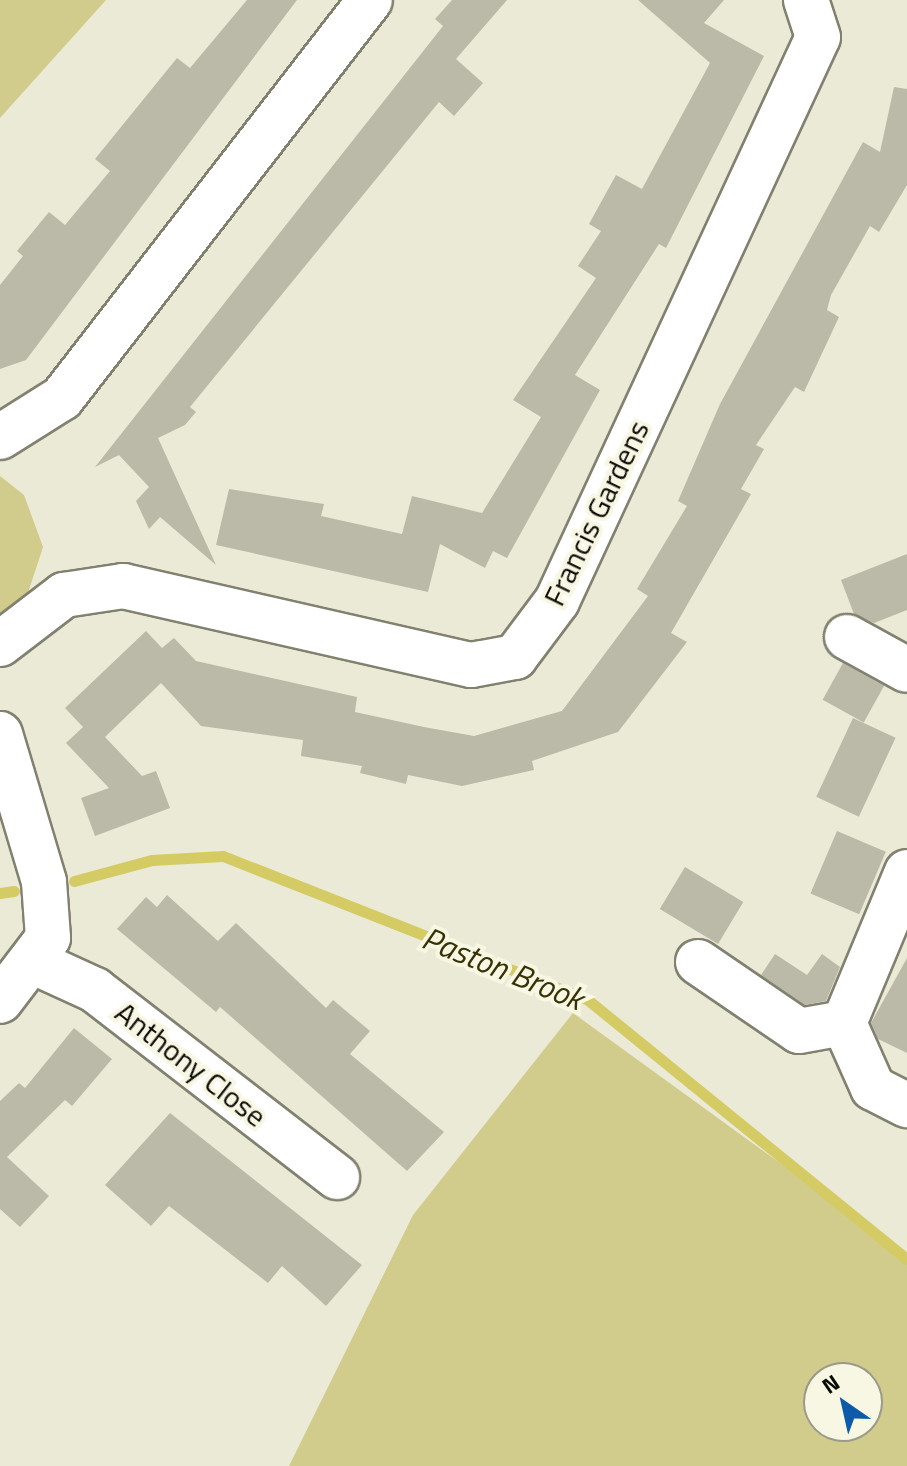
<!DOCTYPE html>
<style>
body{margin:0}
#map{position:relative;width:907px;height:1466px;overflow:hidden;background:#ebead7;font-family:"Titillium Web",sans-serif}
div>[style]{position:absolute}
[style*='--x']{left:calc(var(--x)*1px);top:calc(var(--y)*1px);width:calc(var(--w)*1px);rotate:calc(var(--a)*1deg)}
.green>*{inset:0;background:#d1cc8b}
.stream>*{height:11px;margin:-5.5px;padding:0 5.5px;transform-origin:5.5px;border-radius:5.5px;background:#d4cb65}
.building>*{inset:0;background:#bbbaa8;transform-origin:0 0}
.roads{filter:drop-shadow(2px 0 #828170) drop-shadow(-2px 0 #828170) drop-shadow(0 2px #828170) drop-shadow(0 -2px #828170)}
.street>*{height:44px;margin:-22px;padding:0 22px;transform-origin:22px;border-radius:22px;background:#fff}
span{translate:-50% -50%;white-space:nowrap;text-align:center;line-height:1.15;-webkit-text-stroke:8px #f8f7e4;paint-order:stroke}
.street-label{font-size:30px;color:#0c0c06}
.water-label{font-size:32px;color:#363205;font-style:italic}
.north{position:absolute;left:803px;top:1362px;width:80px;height:80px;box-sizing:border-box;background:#f8f7e4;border:2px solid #9a998b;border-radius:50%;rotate:326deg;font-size:22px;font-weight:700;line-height:32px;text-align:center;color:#0c0c06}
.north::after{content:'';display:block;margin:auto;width:28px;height:36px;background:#0c5aa8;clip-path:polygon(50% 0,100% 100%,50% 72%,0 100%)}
</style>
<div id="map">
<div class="green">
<div style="clip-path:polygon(0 0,106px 0,0 118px)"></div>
<div style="clip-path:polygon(0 476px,24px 495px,43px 547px,26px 599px,0 621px)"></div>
<div style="clip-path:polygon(evenodd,573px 1013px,907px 1255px,907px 1466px,289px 1466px,413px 1215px,573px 1013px,819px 1378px,867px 1378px,867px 1426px,819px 1426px,819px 1378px)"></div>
</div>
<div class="stream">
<div style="--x:74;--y:881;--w:81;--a:-15.1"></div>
<div style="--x:152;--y:860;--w:71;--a:-3.2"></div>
<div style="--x:223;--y:856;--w:392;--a:21.5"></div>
<div style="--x:588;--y:1000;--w:411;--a:39.1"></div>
<div style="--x:0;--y:893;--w:14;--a:-8"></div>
</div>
<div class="building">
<div style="clip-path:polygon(247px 0,297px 0,26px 360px,0 369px,0 285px,23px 256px,17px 251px,49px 212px,65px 225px,110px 171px,95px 159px,177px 58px,190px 68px)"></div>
<div style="clip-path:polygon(452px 0,507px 0,456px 59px,483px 83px,454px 116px,439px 102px,190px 407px,196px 412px,185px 425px,158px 438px,216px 565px,160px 517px,149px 529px,136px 501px,149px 487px,119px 455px,95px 467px,443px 26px,435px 19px)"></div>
<div style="clip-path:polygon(638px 0,724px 0,704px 23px,764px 56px,666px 248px,659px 244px,575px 375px,600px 390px,507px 558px,493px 551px,485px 568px,440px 544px,428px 592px,216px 545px,229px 489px,324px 504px,321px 516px,402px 534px,412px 496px,482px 513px,541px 417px,513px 400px,596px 278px,578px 266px,601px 231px,589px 224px,616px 175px,642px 189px,710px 63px)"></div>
<div style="clip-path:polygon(894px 87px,907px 89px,907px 185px,879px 232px,870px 226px,831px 295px,827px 310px,839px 317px,804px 392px,795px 387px,756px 445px,764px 449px,741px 489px,751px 494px,671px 633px,687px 642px,618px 732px,532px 761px,534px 770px,462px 786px,408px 775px,406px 784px,360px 773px,362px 766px,301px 756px,303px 740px,201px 726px,161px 683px,105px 737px,142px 776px,156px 771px,170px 808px,95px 836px,81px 798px,109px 788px,66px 743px,83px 727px,65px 708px,146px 631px,162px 648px,174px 638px,196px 661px,357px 697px,355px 712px,424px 727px,474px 736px,562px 711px,648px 596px,637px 589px,687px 506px,678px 501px,720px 404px,863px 142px,880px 152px)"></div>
<div style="clip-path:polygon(907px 554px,907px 610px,874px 623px,854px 614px,841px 580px)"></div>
<div style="left:843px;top:663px;width:47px;height:42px;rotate:29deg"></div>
<div style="left:853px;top:718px;width:47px;height:87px;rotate:25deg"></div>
<div style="left:837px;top:831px;width:53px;height:68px;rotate:23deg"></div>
<div style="left:685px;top:867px;width:68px;height:49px;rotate:31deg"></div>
<div style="clip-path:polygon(167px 895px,218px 941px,236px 923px,326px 1008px,333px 1000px,370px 1031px,350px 1054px,444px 1132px,407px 1171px,220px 1007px,216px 1012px,117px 929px,146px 897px,157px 907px)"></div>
<div style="clip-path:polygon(775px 954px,807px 975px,822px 954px,840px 967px,826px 1001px,805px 1005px,761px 975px)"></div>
<div style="clip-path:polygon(907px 958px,907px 1053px,878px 1039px,871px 1023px)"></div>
<div style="clip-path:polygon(74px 1028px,112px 1059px,72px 1106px,65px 1100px,7px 1157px,49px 1196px,20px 1227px,0 1209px,0 1101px,19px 1083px,25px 1088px)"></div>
<div style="clip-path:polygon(170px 1113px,362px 1265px,326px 1306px,282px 1266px,268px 1283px,169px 1206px,151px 1226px,105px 1185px)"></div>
</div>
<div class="roads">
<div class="street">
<div style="--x:0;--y:437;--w:73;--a:-32.2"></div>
<div style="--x:62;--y:398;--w:503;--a:-52.26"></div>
<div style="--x:847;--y:637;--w:68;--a:28.8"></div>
<div style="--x:0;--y:644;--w:81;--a:-37.4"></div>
<div style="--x:64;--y:595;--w:60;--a:-8.7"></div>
<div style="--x:123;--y:586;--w:357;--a:12.8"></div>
<div style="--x:471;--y:665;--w:45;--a:-10.3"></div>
<div style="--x:515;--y:657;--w:70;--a:-53.1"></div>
<div style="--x:557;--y:601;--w:621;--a:-65.17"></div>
<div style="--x:818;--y:37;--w:39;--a:-108"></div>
<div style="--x:0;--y:734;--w:154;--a:73.4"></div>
<div style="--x:44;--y:882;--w:56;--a:85.9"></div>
<div style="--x:48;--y:938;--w:79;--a:127.3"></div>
<div style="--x:907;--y:872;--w:164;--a:112.6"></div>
<div style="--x:844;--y:1023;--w:71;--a:66"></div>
<div style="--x:873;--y:1088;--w:38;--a:27"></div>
<div style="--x:698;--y:962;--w:122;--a:34.3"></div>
<div style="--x:799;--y:1031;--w:46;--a:-10.1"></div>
<div style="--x:36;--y:963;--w:65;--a:24.6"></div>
<div style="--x:95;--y:990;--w:306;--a:37.7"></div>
</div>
</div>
<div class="street-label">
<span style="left:596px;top:513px;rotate:-64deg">Francis Gardens</span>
<span style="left:191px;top:1064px;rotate:38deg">Anthony Close</span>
</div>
<div class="water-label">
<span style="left:503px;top:968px;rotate:22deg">Paston Brook</span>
</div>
<div class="north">N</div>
</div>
